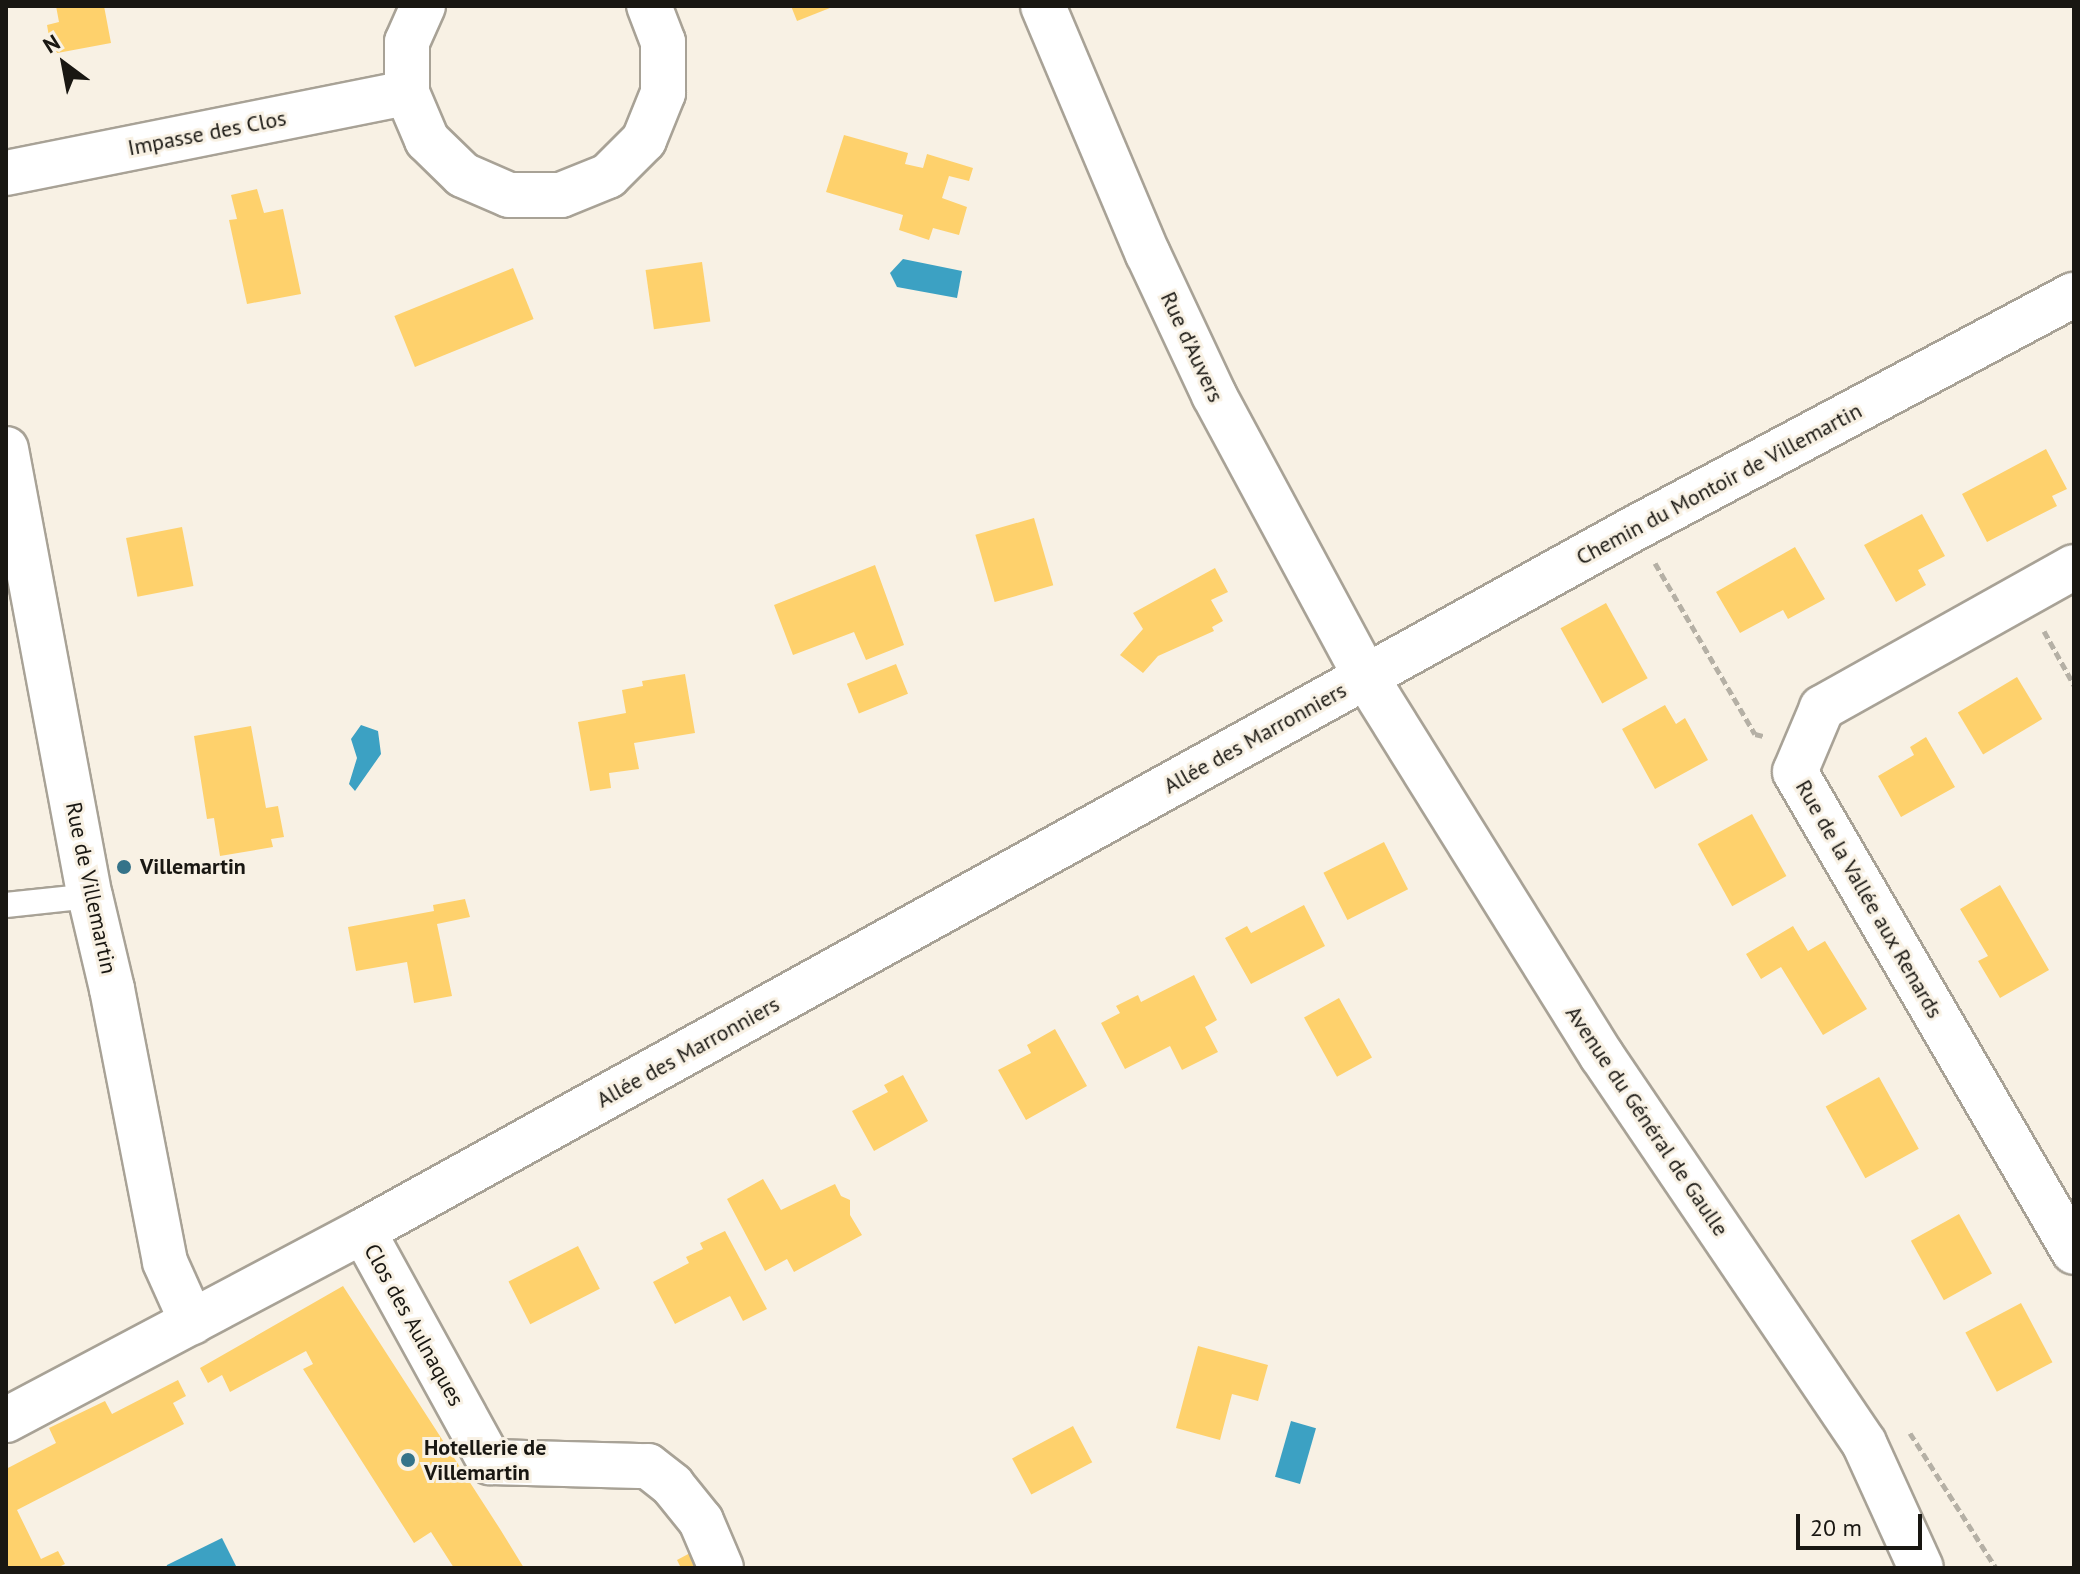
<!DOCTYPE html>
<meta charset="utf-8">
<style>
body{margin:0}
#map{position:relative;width:2080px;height:1574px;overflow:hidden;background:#f8f1e4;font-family:"PT Sans",sans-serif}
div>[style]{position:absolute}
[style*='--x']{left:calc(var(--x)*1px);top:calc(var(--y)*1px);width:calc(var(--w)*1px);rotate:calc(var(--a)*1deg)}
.water>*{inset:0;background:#3ca1c3;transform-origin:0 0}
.building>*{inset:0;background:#fed16c;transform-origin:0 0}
.path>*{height:5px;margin-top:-2.5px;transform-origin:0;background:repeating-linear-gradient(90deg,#b5b0a5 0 8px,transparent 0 12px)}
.roads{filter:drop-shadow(2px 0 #a8a296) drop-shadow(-2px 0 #a8a296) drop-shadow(0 2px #a8a296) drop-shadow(0 -2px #a8a296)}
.lane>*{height:24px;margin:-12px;padding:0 12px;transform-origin:12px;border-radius:12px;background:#fff}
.street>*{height:44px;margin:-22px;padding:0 22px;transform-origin:22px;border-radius:22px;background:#fff}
.secondary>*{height:44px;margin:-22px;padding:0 22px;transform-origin:22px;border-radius:22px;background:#fff}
.dots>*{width:22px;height:22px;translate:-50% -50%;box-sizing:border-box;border:4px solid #f8f1e4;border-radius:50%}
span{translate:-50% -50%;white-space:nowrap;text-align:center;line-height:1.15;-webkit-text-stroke:6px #f8f1e4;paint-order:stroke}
.street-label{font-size:22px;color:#191712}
.poi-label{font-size:22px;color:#191712;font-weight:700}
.left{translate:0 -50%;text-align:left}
.frame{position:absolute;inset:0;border:8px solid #191712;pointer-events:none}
.north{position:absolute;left:24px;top:24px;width:80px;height:80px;-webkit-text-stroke:6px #f8f1e4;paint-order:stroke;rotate:328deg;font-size:22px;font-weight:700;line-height:32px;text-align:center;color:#191712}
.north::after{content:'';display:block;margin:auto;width:28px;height:36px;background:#191712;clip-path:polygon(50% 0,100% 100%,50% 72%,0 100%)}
.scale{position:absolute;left:1796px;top:1514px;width:126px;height:36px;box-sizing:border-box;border:4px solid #191712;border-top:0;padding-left:10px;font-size:24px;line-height:28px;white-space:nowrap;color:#191712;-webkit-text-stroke:6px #f8f1e4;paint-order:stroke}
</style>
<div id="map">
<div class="water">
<div style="clip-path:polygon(903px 259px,962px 271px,957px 298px,897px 287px,890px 273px)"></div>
<div style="clip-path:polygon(361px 725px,378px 731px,381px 754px,355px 791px,349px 784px,357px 758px,351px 739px)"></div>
<div style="left:1291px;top:1421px;width:26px;height:58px;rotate:16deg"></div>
<div style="clip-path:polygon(222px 1538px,237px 1568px,166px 1568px,167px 1565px)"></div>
</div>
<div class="building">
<div style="clip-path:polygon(56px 6px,104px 6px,111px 43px,52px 54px,47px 25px,59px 22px)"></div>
<div style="clip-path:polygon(791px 6px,835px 6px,797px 21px)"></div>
<div style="clip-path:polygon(844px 135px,908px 153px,905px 164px,923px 168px,927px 154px,973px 168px,969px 181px,949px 176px,942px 198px,967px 207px,959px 235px,933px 228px,929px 240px,899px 230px,903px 215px,826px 192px)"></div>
<div style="clip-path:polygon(257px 189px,264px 213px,283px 209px,301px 294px,247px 304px,229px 220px,237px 219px,231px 195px)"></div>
<div style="left:702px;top:262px;width:60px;height:57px;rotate:82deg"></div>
<div style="left:513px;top:268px;width:55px;height:128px;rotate:68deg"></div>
<div style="clip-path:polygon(2046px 449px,2067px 489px,2052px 496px,2057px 506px,1987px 542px,1962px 494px)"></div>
<div style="clip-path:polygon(1922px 514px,1945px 556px,1918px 570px,1926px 585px,1896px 602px,1864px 545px)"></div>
<div style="left:1034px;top:518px;width:70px;height:61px;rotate:74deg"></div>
<div style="left:182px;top:527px;width:60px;height:57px;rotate:79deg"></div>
<div style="clip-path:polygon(1795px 547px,1825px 599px,1788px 619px,1783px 610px,1740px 633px,1716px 592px)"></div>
<div style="clip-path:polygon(875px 565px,904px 645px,866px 660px,854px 632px,793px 655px,774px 605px)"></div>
<div style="clip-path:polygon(1215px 568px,1228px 592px,1211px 600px,1223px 621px,1212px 627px,1214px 631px,1158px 656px,1143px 673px,1120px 655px,1143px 629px,1133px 613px)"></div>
<div style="left:1606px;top:603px;width:86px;height:52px;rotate:61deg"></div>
<div style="left:896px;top:664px;width:32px;height:53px;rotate:68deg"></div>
<div style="clip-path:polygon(685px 674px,695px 733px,634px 743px,639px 769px,609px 773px,611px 788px,590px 791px,578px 722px,626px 713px,622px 690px,643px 686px,642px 681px)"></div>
<div style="left:2017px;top:677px;width:49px;height:69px;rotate:59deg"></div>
<div style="clip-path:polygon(1665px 705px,1676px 724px,1685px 718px,1708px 760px,1655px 789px,1622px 729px)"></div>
<div style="clip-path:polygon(251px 726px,266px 808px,278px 806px,284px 837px,271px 839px,273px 847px,220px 856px,214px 818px,207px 819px,194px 736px)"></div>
<div style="clip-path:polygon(1926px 737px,1955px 787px,1901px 817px,1878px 776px,1914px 755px,1910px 747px)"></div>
<div style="left:1752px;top:814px;width:71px;height:62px;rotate:61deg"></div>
<div style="left:1384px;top:842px;width:53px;height:68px;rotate:63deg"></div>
<div style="clip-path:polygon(2000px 885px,2049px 970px,2000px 998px,1978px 961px,1988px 956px,1960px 909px)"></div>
<div style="clip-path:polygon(465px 899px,470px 917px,437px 924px,452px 996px,414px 1003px,407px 962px,356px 971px,348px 927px,434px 911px,433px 905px)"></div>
<div style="clip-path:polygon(1304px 905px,1325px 946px,1251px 984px,1225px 938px,1247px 926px,1251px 933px)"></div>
<div style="clip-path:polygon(1793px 926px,1808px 951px,1825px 941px,1867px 1009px,1823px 1035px,1781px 967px,1761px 979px,1746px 954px)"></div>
<div style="clip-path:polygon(1194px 975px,1217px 1020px,1205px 1027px,1218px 1052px,1182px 1070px,1170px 1046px,1125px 1069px,1101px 1023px,1120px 1013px,1116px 1006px,1138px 995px,1141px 1002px)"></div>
<div style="left:1339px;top:998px;width:68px;height:40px;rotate:61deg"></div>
<div style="clip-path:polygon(1055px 1029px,1087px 1086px,1026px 1120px,998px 1070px,1031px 1053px,1027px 1045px)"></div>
<div style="clip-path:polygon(903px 1075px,928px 1121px,874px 1151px,852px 1111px,888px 1092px,884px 1085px)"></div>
<div style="left:1879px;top:1077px;width:82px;height:61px;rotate:61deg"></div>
<div style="clip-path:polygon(763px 1179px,781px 1210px,835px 1184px,841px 1196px,850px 1200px,850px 1215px,862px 1235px,794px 1272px,787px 1259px,765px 1271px,727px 1199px)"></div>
<div style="left:1959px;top:1214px;width:68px;height:55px;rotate:61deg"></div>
<div style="clip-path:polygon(725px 1231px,767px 1309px,743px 1321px,730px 1296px,675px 1324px,653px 1282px,689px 1263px,686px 1257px,703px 1249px,700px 1243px)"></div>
<div style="left:578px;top:1246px;width:48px;height:78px;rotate:63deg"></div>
<div style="clip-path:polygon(343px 1286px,500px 1529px,524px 1568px,454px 1568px,431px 1532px,414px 1543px,303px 1369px,313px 1364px,306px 1351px,230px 1392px,222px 1375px,208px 1383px,200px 1368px)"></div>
<div style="left:2021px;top:1303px;width:67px;height:63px;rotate:62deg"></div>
<div style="clip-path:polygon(1198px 1346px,1268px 1365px,1258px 1401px,1232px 1394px,1220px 1440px,1176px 1428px)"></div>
<div style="clip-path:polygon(178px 1380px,186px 1396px,173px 1403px,184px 1424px,17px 1510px,41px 1559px,58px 1551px,65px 1564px,57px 1568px,6px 1568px,6px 1469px,56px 1443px,49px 1428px,105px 1401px,112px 1414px)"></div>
<div style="left:1073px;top:1426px;width:41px;height:69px;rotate:62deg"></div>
<div style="clip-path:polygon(692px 1552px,701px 1568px,681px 1568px,677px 1560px)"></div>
</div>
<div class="path">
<div style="--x:1655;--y:563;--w:198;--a:59.7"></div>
<div style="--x:1755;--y:734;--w:8;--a:14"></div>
<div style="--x:2044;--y:631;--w:62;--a:60.9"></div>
<div style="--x:1910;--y:1433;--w:160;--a:57.5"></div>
</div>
<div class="roads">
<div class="lane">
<div style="--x:6;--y:905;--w:84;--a:-6.1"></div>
</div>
<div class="street">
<div style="--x:423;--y:6;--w:39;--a:114"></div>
<div style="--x:407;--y:42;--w:51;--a:90"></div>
<div style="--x:407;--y:93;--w:51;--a:66.9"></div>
<div style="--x:427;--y:140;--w:50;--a:44.2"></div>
<div style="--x:463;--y:175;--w:50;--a:23.5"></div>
<div style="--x:509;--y:195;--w:52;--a:0"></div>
<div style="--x:561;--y:195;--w:51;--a:-22"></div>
<div style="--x:608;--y:176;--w:51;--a:-45"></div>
<div style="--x:644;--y:140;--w:51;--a:-68"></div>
<div style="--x:663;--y:93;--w:51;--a:-90"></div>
<div style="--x:663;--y:42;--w:39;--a:-111"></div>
<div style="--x:6;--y:173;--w:409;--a:-11.3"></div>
<div style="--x:6;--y:449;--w:455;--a:79.4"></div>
<div style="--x:90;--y:896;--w:96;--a:76.7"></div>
<div style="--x:112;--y:989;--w:278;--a:79"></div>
<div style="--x:165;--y:1262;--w:66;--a:65.8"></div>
<div style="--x:2074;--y:567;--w:289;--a:150.8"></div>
<div style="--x:1822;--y:708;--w:69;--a:112.9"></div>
<div style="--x:1795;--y:772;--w:555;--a:59.83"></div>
<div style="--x:363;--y:1231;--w:264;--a:61.2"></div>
<div style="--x:490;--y:1462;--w:158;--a:1.5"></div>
<div style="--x:648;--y:1466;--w:31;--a:38"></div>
<div style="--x:672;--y:1485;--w:46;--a:51.1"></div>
<div style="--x:701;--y:1521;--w:51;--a:66.9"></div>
<div style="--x:6;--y:1420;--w:404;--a:-27.9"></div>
<div style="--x:363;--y:1231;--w:1453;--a:-28.93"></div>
<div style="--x:1635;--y:528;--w:497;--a:-28"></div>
</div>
<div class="secondary">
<div style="--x:1043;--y:6;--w:269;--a:67.1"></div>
<div style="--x:1148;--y:254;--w:156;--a:64.9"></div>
<div style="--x:1214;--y:395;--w:320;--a:61.7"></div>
<div style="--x:1366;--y:677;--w:446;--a:58.1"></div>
<div style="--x:1602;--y:1056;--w:467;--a:55.9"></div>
<div style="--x:1864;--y:1443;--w:137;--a:65.5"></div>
</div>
</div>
<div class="dots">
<div style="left:124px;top:867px;background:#357389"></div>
<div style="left:408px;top:1460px;background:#357389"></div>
</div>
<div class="street-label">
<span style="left:207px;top:133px;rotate:-11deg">Impasse des Clos</span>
<span style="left:1192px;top:347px;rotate:65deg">Rue d'Auvers</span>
<span style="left:1719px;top:484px;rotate:-28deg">Chemin du Montoir de Villemartin</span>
<span style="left:1255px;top:738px;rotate:-29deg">Allée des Marronniers</span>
<span style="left:91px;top:888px;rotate:78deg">Rue de Villemartin</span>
<span style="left:1869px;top:899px;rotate:60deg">Rue de la Vallée aux Renards</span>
<span style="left:688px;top:1052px;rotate:-29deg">Allée des Marronniers</span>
<span style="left:1647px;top:1121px;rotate:56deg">Avenue du Général de Gaulle</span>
<span style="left:414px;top:1325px;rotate:61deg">Clos des Aulnaques</span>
</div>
<div class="poi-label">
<span class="left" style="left:140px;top:867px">Villemartin</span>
<span class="left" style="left:424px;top:1460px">Hotellerie de<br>Villemartin</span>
</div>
<div class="frame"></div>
<div class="north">N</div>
<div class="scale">20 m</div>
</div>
